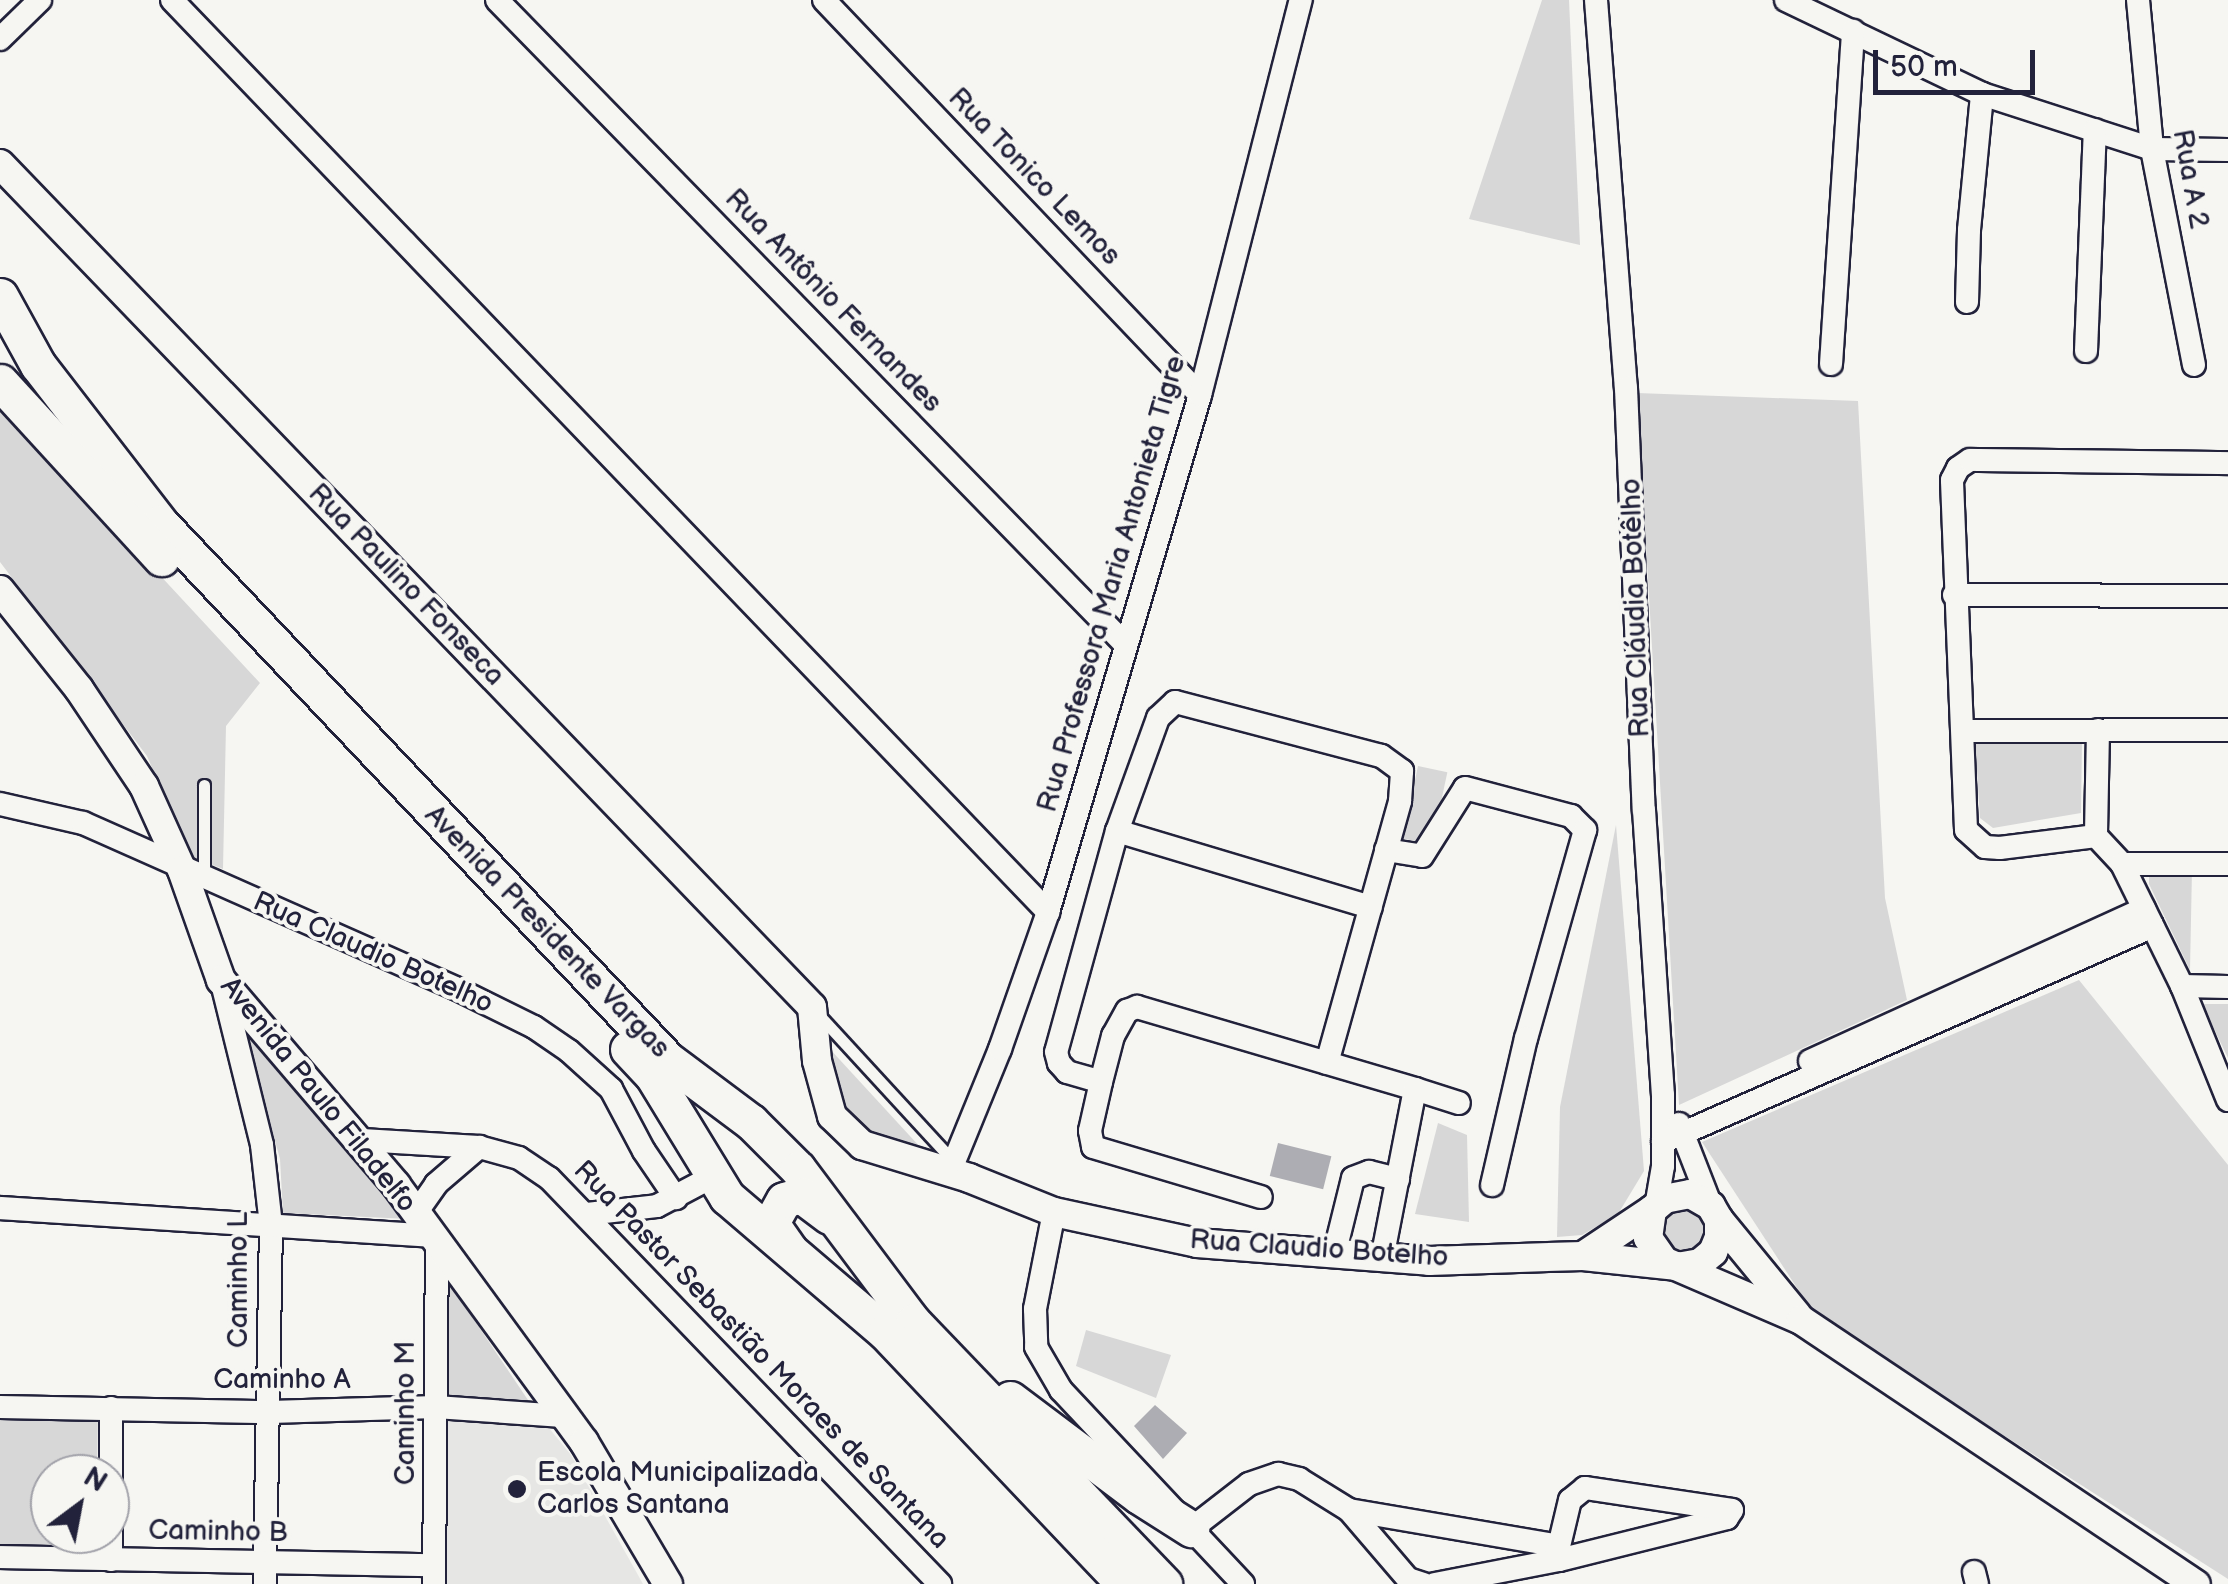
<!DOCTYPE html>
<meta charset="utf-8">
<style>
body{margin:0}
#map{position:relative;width:2228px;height:1584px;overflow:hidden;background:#f6f6f2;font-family:"Balsamiq Sans",sans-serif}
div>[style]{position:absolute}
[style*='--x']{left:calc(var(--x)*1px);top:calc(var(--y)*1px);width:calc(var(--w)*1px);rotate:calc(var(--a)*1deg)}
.built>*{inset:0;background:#e6e6e4}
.green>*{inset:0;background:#d7d7d7;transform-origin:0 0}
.water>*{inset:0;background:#adadb3;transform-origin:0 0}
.roads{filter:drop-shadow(2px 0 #22223b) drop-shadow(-2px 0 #22223b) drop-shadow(0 2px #22223b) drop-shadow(0 -2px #22223b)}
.service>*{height:11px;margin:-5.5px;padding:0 5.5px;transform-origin:5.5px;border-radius:5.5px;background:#f6f6f2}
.minor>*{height:22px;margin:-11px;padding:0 11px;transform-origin:11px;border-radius:11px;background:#f6f6f2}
.tertiary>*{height:28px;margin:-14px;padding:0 14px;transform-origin:14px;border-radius:14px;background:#f6f6f2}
.primary>*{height:35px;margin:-17.5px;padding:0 17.5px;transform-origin:17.5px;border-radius:17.5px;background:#f6f6f2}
.dots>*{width:28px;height:28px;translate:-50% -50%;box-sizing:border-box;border:5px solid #f6f6f2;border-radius:50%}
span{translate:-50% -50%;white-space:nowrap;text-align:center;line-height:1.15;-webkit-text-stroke:8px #f6f6f2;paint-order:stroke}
.street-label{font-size:28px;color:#22223b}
.poi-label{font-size:28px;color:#22223b}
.left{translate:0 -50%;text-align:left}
.north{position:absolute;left:30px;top:1454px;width:100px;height:100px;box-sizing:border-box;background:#f6f6f2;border:2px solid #a1a1a9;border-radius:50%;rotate:32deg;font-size:28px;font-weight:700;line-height:40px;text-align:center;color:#22223b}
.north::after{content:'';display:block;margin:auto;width:35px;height:45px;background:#22223b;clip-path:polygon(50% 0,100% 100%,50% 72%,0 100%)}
.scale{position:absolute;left:1873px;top:50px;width:162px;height:45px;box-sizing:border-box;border:5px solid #22223b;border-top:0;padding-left:12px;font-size:30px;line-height:35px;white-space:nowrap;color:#22223b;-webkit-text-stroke:8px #f6f6f2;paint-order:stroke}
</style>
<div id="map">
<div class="built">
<div style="clip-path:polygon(443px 1417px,544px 1422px,571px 1455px,643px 1584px,442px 1584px)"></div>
</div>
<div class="green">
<div style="clip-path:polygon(1542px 0,1569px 0,1580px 245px,1469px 219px)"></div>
<div style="clip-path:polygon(1637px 393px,1858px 401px,1885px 898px,1907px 1000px,1679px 1105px)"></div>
<div style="clip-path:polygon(0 403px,260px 683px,226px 726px,223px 869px,190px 856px,147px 756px,0 562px)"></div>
<div style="clip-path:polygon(1975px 738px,2082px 739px,2081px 813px,1993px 828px,1980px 818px)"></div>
<div style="left:1418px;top:766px;width:30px;height:74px;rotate:12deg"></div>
<div style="clip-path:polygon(1616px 825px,1644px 1171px,1618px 1214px,1582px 1235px,1557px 1237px,1560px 1107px)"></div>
<div style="clip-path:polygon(2192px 869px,2190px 970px,2149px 884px,2149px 875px)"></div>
<div style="clip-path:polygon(2079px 980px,2228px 1165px,2228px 1579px,1814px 1314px,1702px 1142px)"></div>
<div style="clip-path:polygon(2202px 1004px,2228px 1004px,2228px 1058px)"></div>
<div style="clip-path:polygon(242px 1022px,409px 1219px,283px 1213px,280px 1159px)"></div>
<div style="clip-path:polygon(817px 1035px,932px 1160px,846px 1130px)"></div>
<div style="clip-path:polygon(1438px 1123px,1467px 1135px,1469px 1222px,1415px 1214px)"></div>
<div style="clip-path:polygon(1679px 1200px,1703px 1212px,1706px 1240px,1681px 1255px,1652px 1237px,1666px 1204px)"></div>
<div style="clip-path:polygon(448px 1281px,534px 1409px,445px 1404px)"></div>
<div style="clip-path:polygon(1086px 1330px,1171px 1355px,1156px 1398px,1076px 1366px)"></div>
<div style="clip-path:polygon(0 1408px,98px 1411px,97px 1474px,50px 1474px,50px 1534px,96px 1534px,95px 1548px,0 1546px)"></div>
</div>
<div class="water">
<div style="left:1278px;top:1143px;width:55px;height:34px;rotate:14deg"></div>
<div style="clip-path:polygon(1155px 1405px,1187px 1433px,1163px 1459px,1134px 1426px)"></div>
</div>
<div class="roads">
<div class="service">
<div style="--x:204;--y:878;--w:93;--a:-90"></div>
<div style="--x:818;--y:1014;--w:201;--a:47.4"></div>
</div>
<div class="minor">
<div style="--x:172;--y:0;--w:1265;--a:46.15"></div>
<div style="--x:497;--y:0;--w:901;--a:45.72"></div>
<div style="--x:824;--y:0;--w:545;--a:46.41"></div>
<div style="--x:1596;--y:0;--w:389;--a:85.6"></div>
<div style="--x:1626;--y:388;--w:422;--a:87.6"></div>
<div style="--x:1644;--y:810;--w:286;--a:86.2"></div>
<div style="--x:1663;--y:1095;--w:71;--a:90"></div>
<div style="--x:1663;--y:1166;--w:42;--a:99.7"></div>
<div style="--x:1786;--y:0;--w:217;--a:25.6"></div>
<div style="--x:1982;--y:94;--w:179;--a:17.9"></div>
<div style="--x:2152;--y:149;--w:76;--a:0.8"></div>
<div style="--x:2138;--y:0;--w:150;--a:84.6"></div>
<div style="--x:2152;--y:149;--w:220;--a:79"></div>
<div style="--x:0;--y:39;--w:56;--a:-44.3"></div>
<div style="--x:1967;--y:302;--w:72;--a:-88.4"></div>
<div style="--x:1969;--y:230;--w:137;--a:-84.5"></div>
<div style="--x:2086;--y:351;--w:221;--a:-87.7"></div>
<div style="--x:1831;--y:364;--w:334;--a:-86.2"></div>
<div style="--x:1954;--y:595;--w:274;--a:0.2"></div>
<div style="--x:2098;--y:730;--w:106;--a:91.1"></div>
<div style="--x:2096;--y:836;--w:38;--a:47"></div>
<div style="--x:2122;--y:864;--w:136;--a:63.8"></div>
<div style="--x:2182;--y:986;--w:123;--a:68"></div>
<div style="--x:1963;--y:731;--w:265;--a:-0.2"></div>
<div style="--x:0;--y:804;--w:85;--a:12.9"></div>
<div style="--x:83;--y:823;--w:407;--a:23.9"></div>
<div style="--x:455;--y:988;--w:88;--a:26.3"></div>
<div style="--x:534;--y:1027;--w:42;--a:34.4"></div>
<div style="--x:569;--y:1051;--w:57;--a:42.1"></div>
<div style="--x:611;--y:1089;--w:70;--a:62"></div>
<div style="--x:644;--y:1151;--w:57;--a:55.8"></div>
<div style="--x:1117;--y:831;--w:265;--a:16.7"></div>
<div style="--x:2096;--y:836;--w:97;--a:172.9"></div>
<div style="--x:2000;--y:848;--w:15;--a:-176"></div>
<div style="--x:1985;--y:847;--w:25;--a:-138"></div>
<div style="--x:1966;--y:830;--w:350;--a:-92.3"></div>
<div style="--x:1952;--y:480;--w:13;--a:-63"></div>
<div style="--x:1958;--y:468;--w:14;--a:-34"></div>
<div style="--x:1970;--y:460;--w:258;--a:0.7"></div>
<div style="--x:1386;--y:850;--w:36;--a:9"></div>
<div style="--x:1422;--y:856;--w:80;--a:-57.7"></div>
<div style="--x:1465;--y:788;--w:110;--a:14.8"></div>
<div style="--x:1571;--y:816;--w:20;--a:45"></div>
<div style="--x:1585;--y:830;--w:216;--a:105.8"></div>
<div style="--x:1526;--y:1038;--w:151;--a:103"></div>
<div style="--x:2122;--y:864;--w:106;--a:0"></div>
<div style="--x:222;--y:983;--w:167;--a:76.1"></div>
<div style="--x:262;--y:1145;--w:81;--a:83.6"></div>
<div style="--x:271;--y:1225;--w:359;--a:91"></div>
<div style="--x:2182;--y:986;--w:46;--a:1.2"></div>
<div style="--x:1810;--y:1061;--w:367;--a:-24.5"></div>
<div style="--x:1327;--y:1063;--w:272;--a:-74.4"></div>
<div style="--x:1400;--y:801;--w:30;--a:-86"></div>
<div style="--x:1402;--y:771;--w:26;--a:-144"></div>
<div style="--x:1381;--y:756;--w:213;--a:-165.3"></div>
<div style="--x:1175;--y:702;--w:23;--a:137"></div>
<div style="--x:1158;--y:718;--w:120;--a:109.9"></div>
<div style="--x:1117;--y:831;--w:229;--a:105.4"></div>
<div style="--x:1056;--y:1052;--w:11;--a:75"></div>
<div style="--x:1059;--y:1063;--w:12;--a:48"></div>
<div style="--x:1067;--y:1072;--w:35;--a:16"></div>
<div style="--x:1101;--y:1082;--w:48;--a:-75.4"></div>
<div style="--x:1113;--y:1036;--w:29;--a:-61"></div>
<div style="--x:1127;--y:1011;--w:11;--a:-22"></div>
<div style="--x:1137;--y:1007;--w:290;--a:16.4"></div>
<div style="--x:1415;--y:1089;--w:172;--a:101"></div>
<div style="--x:1101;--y:1082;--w:50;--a:102.7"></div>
<div style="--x:1090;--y:1131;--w:16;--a:79"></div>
<div style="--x:1093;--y:1147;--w:175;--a:16.6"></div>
<div style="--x:1415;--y:1089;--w:46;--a:17.7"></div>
<div style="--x:1679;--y:1124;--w:88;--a:68.7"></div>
<div style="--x:362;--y:1140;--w:117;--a:3.4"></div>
<div style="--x:479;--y:1147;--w:41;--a:15.4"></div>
<div style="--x:519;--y:1158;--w:36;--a:34"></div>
<div style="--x:549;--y:1178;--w:564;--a:46.08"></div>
<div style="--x:1663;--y:1142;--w:535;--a:-23.79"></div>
<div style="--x:949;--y:1174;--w:135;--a:-67.8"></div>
<div style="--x:1000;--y:1049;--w:145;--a:-70.7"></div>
<div style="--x:1048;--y:912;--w:539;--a:-73.62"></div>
<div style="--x:1200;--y:395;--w:408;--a:-75.7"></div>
<div style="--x:0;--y:1208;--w:432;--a:3.7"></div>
<div style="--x:1054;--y:1212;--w:99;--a:101.1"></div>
<div style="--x:1035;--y:1309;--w:38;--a:88"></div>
<div style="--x:1036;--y:1347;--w:50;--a:59.8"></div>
<div style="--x:1061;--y:1390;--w:266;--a:46.8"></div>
<div style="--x:416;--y:1213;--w:35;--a:-55"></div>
<div style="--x:436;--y:1184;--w:57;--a:-40.7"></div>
<div style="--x:587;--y:1214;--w:70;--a:-6.5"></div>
<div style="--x:657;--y:1206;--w:62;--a:-27.8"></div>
<div style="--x:1334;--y:1255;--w:79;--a:-76.1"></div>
<div style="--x:1353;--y:1178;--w:17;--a:-21"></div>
<div style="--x:1369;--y:1172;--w:30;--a:14"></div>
<div style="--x:0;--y:1407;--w:270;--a:1.1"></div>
<div style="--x:270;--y:1412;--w:166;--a:-1.7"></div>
<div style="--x:436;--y:1407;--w:127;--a:4.1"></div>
<div style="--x:111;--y:1408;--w:152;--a:90"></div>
<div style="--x:1349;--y:1510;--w:213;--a:9.7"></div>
<div style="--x:1559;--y:1546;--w:14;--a:90"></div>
<div style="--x:1191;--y:1529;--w:73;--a:-37.8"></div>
<div style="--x:1249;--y:1484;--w:31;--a:-19"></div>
<div style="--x:1278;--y:1474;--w:22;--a:13"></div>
<div style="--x:1299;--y:1479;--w:59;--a:31.8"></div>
<div style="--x:1349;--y:1510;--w:91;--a:49.5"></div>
<div style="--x:1408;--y:1579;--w:16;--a:18"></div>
<div style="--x:0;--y:1557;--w:434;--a:1.1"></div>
<div style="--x:1974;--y:1572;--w:12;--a:76"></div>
<div style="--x:434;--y:1584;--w:341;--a:-89.5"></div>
<div style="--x:1435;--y:1584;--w:126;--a:-11"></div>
<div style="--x:1559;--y:1560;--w:173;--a:-14"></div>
<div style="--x:1727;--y:1518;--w:9;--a:-58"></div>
<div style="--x:1732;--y:1510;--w:149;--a:-171.5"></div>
<div style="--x:1585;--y:1488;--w:19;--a:141"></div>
<div style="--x:1570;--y:1500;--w:47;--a:103.4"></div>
</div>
<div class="tertiary">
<div style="--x:0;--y:164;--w:1170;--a:46.07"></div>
<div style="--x:812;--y:1007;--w:54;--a:84.7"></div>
<div style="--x:817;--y:1061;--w:57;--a:74.7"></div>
<div style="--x:832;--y:1116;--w:42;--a:44"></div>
<div style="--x:862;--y:1145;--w:112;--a:17.1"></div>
<div style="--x:969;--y:1178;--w:92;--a:21.8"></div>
<div style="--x:1054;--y:1212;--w:146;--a:12.2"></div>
<div style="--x:1197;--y:1243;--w:233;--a:4.4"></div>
<div style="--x:1429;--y:1261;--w:154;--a:-1.9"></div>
<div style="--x:1583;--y:1256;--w:95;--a:6.1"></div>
<div style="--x:0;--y:590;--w:127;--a:51.4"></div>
<div style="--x:79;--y:689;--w:117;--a:56.2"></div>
<div style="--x:144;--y:786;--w:92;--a:65.7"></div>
<div style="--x:182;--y:870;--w:117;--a:70.5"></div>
<div style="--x:221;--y:980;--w:270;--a:49.5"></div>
<div style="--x:396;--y:1185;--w:318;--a:53.8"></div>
<div style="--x:584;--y:1442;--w:165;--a:59.4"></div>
<div style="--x:1719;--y:1220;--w:123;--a:50.6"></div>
<div style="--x:1583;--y:1256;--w:83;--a:-33.7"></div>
<div style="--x:1683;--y:1266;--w:17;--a:-10"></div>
<div style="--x:1700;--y:1263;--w:17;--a:-40"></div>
<div style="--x:1713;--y:1252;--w:16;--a:-68"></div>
<div style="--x:1719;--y:1237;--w:17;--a:-90"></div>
<div style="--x:1719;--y:1220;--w:16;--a:-120"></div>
<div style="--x:1711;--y:1206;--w:24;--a:-150"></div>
<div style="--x:1690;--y:1194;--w:25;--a:169"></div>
<div style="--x:1665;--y:1199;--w:17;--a:140"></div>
<div style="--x:1652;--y:1210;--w:28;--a:98"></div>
<div style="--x:1648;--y:1238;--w:28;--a:55"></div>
<div style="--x:1664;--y:1261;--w:149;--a:23.3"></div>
<div style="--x:1801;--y:1320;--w:475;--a:33.8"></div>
</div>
<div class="primary">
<div style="--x:0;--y:296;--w:79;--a:61.2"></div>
<div style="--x:38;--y:365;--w:200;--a:52.3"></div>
<div style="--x:160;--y:523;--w:739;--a:46.59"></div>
<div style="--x:668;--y:1060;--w:104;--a:36.8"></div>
<div style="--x:751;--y:1122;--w:66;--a:45"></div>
<div style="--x:798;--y:1169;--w:191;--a:53.1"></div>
<div style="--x:913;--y:1322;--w:363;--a:46.2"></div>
<div style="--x:0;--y:382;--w:239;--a:47.5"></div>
<div style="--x:628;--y:1049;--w:37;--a:47"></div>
<div style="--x:653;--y:1076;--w:142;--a:58.6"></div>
<div style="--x:727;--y:1197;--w:208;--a:40.5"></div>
<div style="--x:885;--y:1332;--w:347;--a:46.5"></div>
<div style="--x:789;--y:1249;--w:32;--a:-125"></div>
<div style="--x:771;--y:1223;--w:26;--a:-61"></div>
<div style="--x:784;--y:1200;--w:18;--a:-16"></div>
<div style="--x:801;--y:1195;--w:35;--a:37"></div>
<div style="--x:1010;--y:1399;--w:161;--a:36.9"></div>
<div style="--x:1139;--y:1496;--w:62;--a:32.4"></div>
</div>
</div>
<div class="dots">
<div style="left:517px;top:1489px;background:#22223b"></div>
</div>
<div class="street-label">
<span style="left:1034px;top:177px;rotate:46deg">Rua Tonico Lemos</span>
<span style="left:2190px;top:179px;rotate:80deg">Rua A 2</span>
<span style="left:833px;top:301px;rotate:46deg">Rua Antônio Fernandes</span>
<span style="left:1112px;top:584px;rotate:-74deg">Rua Professora Maria Antonieta Tigre</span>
<span style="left:406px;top:585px;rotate:46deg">Rua Paulino Fonseca</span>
<span style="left:1636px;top:608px;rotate:-92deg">Rua Cláudia Botêlho</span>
<span style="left:547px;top:932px;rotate:46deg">Avenida Presidente Vargas</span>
<span style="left:373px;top:953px;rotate:24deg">Rua Claudio Botelho</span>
<span style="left:318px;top:1095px;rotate:51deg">Avenida Paulo Filadelfo</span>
<span style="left:1319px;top:1249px;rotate:4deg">Rua Claudio Botelho</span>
<span style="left:239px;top:1280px;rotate:-90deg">Caminho L</span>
<span style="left:761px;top:1355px;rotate:46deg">Rua Pastor Sebastião Moraes de Santana</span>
<span style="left:282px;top:1380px">Caminho A</span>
<span style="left:406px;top:1413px;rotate:-90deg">Caminho M</span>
<span style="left:218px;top:1532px;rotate:1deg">Caminho B</span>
</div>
<div class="poi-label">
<span class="left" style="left:537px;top:1489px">Escola Municipalizada<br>Carlos Santana</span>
</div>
<div class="north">N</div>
<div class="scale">50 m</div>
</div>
